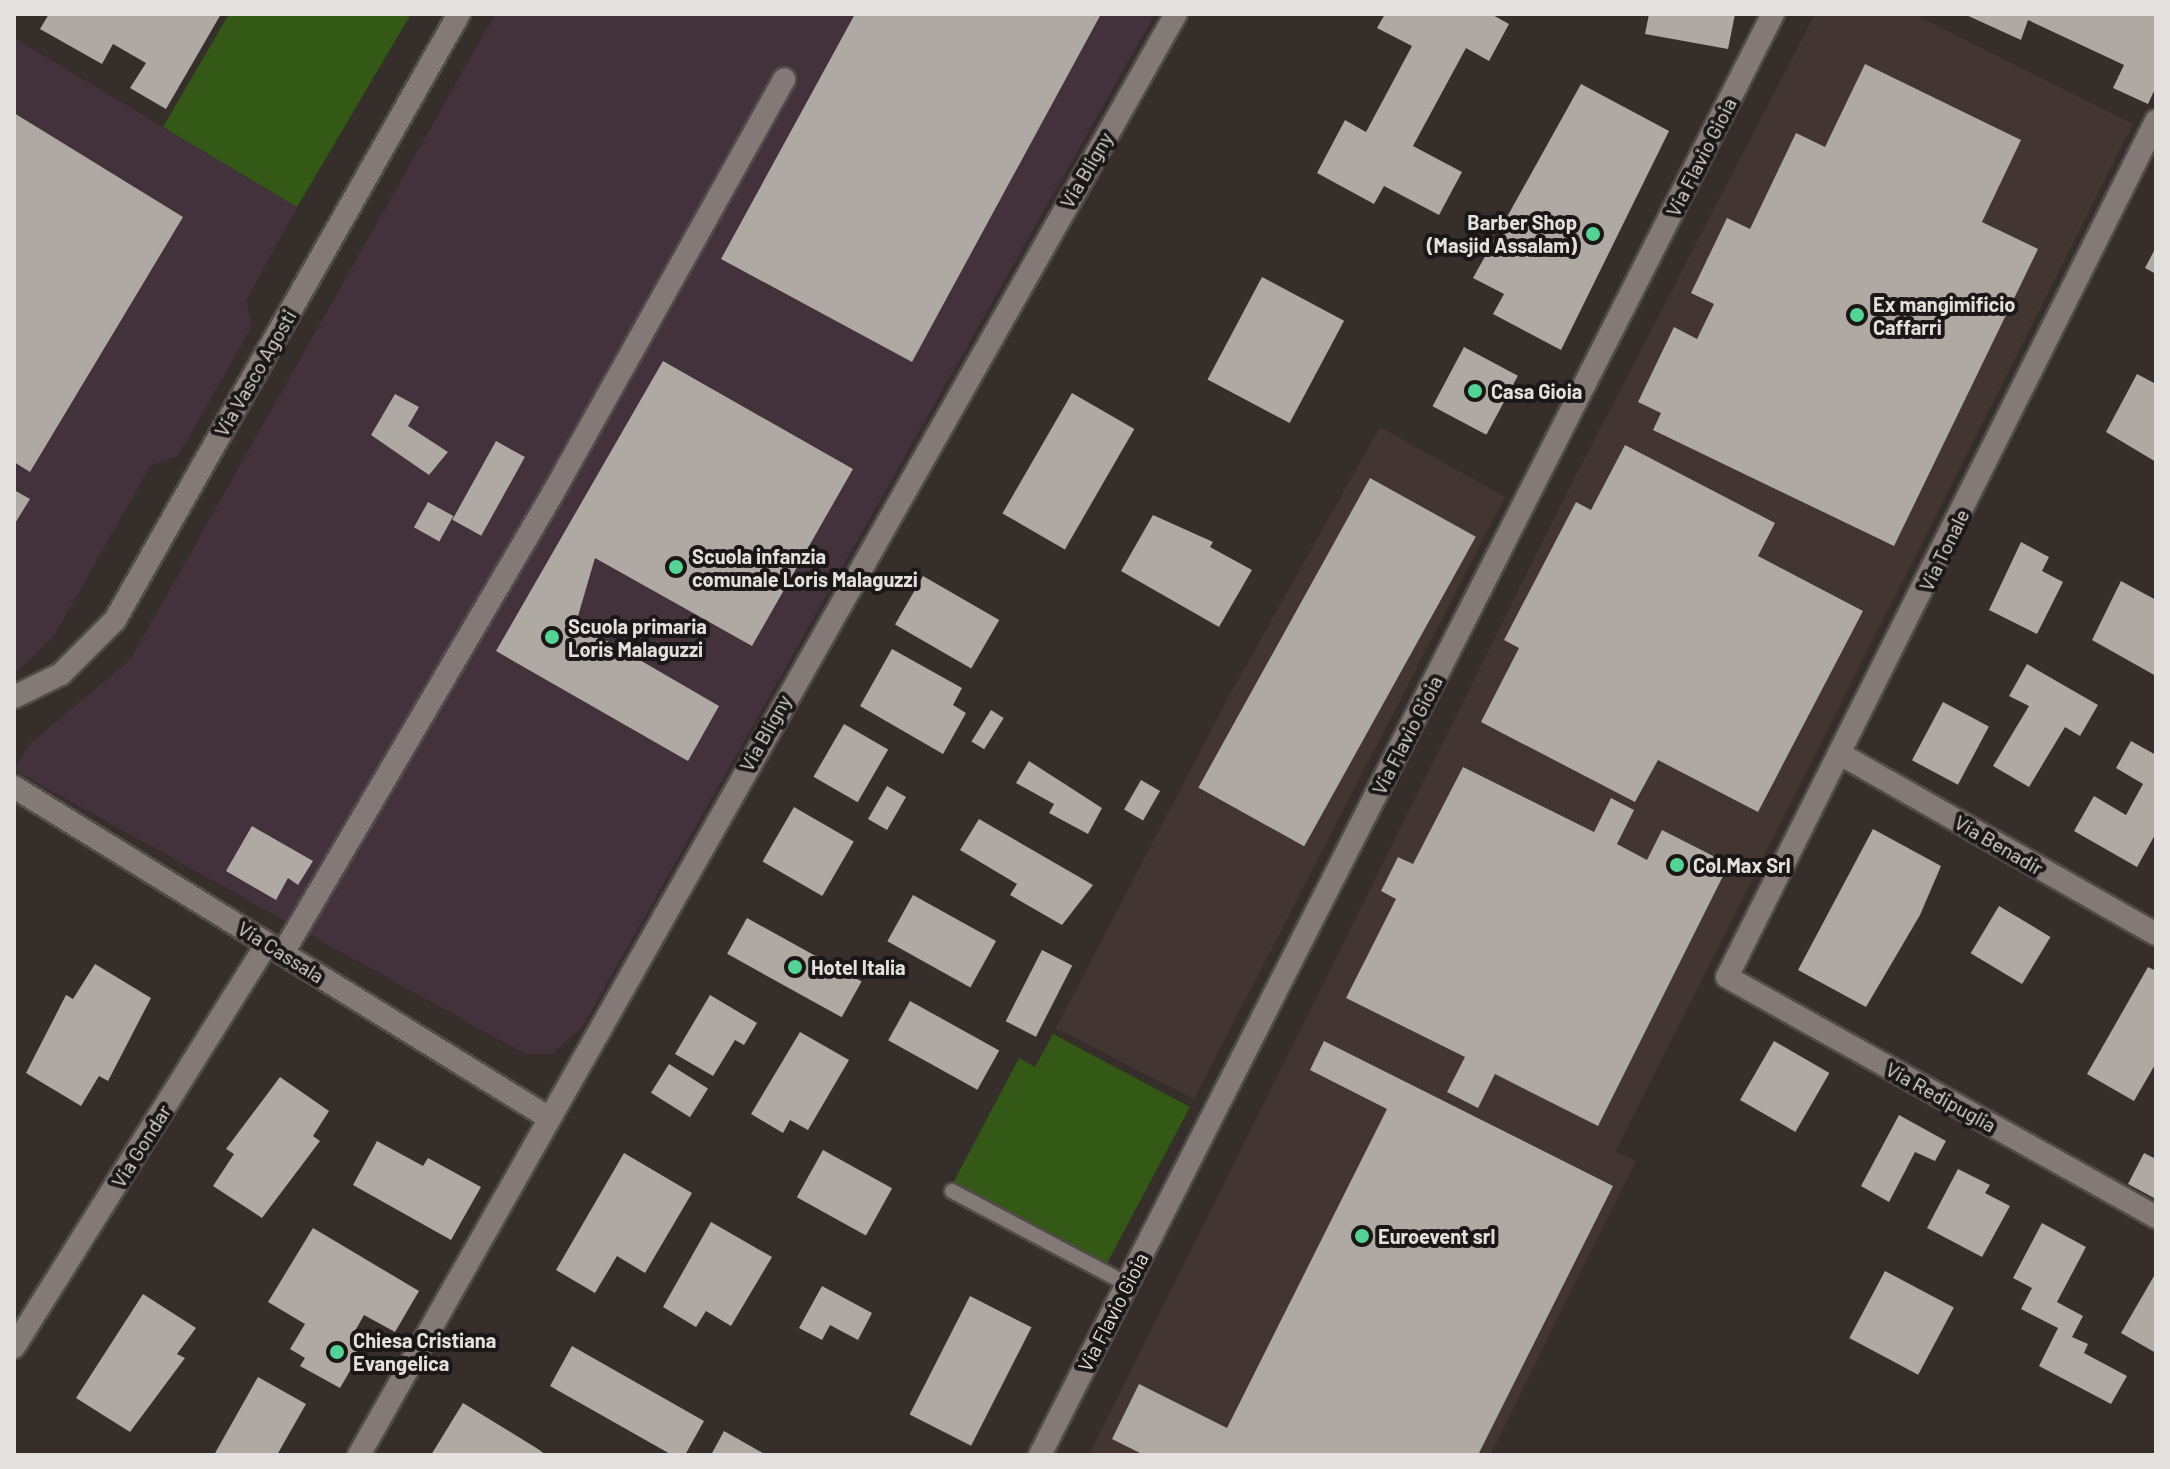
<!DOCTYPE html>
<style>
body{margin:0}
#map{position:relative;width:2170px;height:1469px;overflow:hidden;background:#352e2b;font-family:Barlow,sans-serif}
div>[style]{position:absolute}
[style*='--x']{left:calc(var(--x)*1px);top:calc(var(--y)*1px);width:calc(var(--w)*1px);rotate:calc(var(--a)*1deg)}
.commercial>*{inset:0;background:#43313b}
.built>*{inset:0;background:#433632}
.green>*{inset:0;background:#345815}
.building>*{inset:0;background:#aea9a2;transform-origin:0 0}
.roads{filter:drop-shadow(2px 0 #514b49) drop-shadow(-2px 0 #514b49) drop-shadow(0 2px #514b49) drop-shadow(0 -2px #514b49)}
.service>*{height:14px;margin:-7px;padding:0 7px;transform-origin:7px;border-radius:7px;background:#837a77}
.minor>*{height:22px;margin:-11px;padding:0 11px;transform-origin:11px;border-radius:11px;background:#837a77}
.dots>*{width:22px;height:22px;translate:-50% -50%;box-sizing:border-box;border:4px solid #1a1716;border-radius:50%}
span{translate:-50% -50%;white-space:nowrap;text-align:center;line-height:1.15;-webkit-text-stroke:8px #1a1716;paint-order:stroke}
.street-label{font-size:20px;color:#e4e0de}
.poi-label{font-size:20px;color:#e4e0de;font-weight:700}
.right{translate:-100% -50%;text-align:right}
.left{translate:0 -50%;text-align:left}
.frame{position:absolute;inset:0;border:16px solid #e4e0de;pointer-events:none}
</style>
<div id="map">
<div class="commercial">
<div style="clip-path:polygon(495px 14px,1155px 14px,583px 1026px,552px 1054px,525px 1054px,14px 770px,29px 744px,130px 660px)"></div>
<div style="clip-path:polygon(14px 38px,297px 207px,246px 301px,252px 326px,178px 456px,151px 465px,54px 636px,14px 675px)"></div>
</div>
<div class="built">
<div style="clip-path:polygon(1815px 14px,1914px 14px,2133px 124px,1615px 1152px,1636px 1161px,1490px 1455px,1089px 1455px,1569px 489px)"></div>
<div style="clip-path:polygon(1380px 427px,1505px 497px,1194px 1099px,1056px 1028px,1229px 696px)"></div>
</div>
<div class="green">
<div style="clip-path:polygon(229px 14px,411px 14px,297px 207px,163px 127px)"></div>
<div style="clip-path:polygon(1053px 1034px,1190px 1107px,1106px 1265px,953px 1183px,1019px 1058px,1035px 1067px)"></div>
</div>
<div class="building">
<div style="clip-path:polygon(49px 14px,221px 14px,166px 109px,130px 88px,146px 63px,113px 44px,102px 64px,40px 29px)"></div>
<div style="clip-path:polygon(855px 14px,1101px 14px,912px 362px,721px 259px)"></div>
<div style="clip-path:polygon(1385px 14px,1491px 14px,1509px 24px,1489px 61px,1466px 48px,1413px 146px,1462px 172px,1439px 215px,1384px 186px,1374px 204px,1317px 173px,1345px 120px,1366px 132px,1412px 46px,1377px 28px)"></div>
<div style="clip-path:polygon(1649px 14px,1735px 14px,1728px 49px,1645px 34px)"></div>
<div style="clip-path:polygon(1964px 14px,2156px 14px,2156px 87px,2148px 104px,2113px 88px,2124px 65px,2028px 20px,2021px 40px)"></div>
<div style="clip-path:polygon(1865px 64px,2021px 140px,1982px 222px,2038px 249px,1894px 546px,1653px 430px,1661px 413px,1638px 402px,1674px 327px,1697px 339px,1714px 304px,1691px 293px,1727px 218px,1750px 229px,1796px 133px,1825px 147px)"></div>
<div style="clip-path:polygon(1581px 84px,1669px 131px,1561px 350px,1493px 314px,1504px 294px,1473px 278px)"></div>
<div style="clip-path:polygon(14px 113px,183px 217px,30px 472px,14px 462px)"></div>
<div style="clip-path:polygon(2156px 247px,2156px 274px,2145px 268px)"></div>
<div style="left:1262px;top:277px;width:93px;height:116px;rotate:28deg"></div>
<div style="left:1464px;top:347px;width:61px;height:67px;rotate:28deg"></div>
<div style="clip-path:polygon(663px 361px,853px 469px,752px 646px,595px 558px,576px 623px,719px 706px,688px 761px,496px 651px)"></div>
<div style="clip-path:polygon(2137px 374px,2156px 384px,2156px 462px,2106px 432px)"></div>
<div style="left:1072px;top:393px;width:72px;height:139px;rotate:30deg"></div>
<div style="clip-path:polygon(395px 394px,419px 407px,408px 426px,448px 452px,429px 475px,371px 435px)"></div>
<div style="left:496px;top:441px;width:33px;height:90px;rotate:29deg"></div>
<div style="clip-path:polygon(1625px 445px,1775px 523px,1758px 556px,1863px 611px,1758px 812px,1658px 760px,1635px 802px,1481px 722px,1519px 648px,1504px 640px,1576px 502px,1591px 510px)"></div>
<div style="left:1370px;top:478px;width:121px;height:354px;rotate:29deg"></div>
<div style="clip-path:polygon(14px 490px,30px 499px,14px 525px)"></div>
<div style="left:428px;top:502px;width:29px;height:29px;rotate:29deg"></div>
<div style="clip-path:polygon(1153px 515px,1213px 542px,1210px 547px,1252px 570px,1219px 627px,1121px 571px)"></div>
<div style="clip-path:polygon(2021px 542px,2049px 557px,2042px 571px,2063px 582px,2037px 634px,1989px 610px)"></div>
<div style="left:923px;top:576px;width:88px;height:56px;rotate:30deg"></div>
<div style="clip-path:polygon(2121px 581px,2156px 600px,2156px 676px,2092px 640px)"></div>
<div style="clip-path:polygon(892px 649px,962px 688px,953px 705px,966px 713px,943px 754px,860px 706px)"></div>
<div style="clip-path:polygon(2027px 664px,2098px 705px,2080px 736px,2065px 727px,2029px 787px,1993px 766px,2029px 706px,2009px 696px)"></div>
<div style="left:1943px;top:702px;width:52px;height:66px;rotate:28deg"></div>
<div style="left:991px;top:710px;width:15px;height:37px;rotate:32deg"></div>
<div style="left:844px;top:724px;width:51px;height:61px;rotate:30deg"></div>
<div style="clip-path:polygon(2131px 741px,2156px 755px,2156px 833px,2137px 867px,2074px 831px,2094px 796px,2126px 815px,2143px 784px,2116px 768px)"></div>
<div style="clip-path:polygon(1029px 761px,1102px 808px,1088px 834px,1049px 813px,1054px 804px,1016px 783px)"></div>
<div style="clip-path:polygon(1463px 767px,1594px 832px,1611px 798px,1634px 810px,1617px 844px,1647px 860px,1662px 830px,1729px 864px,1598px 1126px,1495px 1074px,1478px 1108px,1447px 1092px,1465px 1057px,1346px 998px,1396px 899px,1381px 891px,1398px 857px,1413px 864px)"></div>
<div style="left:1141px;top:780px;width:22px;height:34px;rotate:30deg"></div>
<div style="left:887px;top:786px;width:22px;height:38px;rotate:30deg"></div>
<div style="left:794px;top:807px;width:69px;height:63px;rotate:30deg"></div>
<div style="clip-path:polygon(979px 819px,1093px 885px,1062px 925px,1010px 895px,1017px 884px,960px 850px)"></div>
<div style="clip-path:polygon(252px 826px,313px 861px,298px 885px,288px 878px,276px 900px,226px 871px)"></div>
<div style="clip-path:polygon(1873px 829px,1941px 866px,1920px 915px,1866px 1007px,1798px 970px)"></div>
<div style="left:913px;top:895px;width:95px;height:53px;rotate:29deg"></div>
<div style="left:1999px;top:906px;width:60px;height:55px;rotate:31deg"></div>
<div style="left:747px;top:918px;width:131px;height:41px;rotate:29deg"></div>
<div style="left:1042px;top:950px;width:34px;height:80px;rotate:27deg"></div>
<div style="clip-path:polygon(95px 964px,151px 998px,108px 1081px,99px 1076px,81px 1106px,26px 1073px,66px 995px,73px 999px)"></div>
<div style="clip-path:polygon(2148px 967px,2156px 971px,2156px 1063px,2134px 1101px,2087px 1074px)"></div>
<div style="clip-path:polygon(710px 995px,757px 1023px,744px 1045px,735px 1040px,713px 1076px,675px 1054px)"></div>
<div style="left:910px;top:1001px;width:102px;height:45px;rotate:29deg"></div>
<div style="clip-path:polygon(800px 1032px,849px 1060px,808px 1130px,790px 1120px,783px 1133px,751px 1114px)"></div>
<div style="clip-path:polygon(1324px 1041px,1613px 1186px,1478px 1455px,1144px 1455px,1112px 1439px,1139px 1384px,1227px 1428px,1387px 1109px,1310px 1070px)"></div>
<div style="left:1774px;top:1041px;width:64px;height:68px;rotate:30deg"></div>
<div style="left:669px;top:1064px;width:46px;height:34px;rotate:32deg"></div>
<div style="clip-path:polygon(280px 1077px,329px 1111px,313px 1136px,320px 1141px,262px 1218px,213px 1186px,234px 1154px,226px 1149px)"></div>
<div style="clip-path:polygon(1899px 1115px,1946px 1141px,1935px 1161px,1915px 1152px,1889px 1202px,1861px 1186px)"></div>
<div style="clip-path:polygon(377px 1141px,423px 1166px,428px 1158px,481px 1187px,451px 1240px,353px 1185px)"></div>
<div style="left:823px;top:1150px;width:79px;height:54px;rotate:29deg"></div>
<div style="clip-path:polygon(624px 1153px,692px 1193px,645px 1273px,617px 1256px,595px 1293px,556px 1270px)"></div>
<div style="clip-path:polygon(2144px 1153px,2156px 1159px,2156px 1199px,2128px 1184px)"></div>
<div style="clip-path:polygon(1958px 1169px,1990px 1185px,1985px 1193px,2010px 1206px,1982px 1257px,1927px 1228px)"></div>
<div style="clip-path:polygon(711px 1222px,772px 1257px,731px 1326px,706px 1311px,696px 1327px,663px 1307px)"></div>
<div style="clip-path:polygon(2042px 1223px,2086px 1247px,2057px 1302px,2083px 1316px,2072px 1337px,2088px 1344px,2084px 1353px,2127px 1376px,2111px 1404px,2039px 1366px,2058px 1328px,2021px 1309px,2032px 1288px,2013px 1278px)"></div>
<div style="clip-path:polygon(313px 1228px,419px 1291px,395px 1332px,364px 1315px,351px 1338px,365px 1345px,340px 1388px,300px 1366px,305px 1358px,290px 1349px,305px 1324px,268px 1302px)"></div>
<div style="left:1885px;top:1271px;width:78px;height:76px;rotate:28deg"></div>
<div style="clip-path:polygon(2154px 1276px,2156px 1278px,2156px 1353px,2121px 1333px)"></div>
<div style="clip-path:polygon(822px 1286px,872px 1313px,858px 1340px,830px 1325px,822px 1340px,799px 1328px)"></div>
<div style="clip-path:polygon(143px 1294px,196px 1328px,177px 1354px,185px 1358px,130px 1432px,76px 1398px)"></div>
<div style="left:970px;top:1296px;width:69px;height:133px;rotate:27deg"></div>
<div style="clip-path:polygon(572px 1346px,704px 1421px,685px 1455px,672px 1455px,550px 1386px)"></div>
<div style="clip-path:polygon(258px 1377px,306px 1404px,277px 1455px,214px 1455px)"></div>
<div style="clip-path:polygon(463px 1403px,538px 1449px,546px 1455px,431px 1455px)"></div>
<div style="clip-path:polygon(724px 1431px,766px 1455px,711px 1455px)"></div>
</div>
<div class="roads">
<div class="service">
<div style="--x:952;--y:1191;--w:198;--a:28"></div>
</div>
<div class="minor">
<div style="--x:2156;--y:121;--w:957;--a:116.62"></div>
<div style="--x:1727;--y:977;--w:492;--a:29.2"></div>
<div style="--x:14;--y:697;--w:52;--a:-26.1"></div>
<div style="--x:61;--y:674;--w:76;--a:-45"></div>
<div style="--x:115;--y:620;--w:697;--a:-60.42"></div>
<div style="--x:1842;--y:755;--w:361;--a:29.7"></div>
<div style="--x:14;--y:787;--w:629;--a:31.74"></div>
<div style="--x:283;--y:953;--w:533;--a:-59.59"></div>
<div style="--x:553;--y:493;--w:474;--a:-60.8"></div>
<div style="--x:14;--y:1347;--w:476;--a:-57.9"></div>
<div style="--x:359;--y:1455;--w:1656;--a:-60.45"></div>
<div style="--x:1040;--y:1455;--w:1617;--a:-63.04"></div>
</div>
</div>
<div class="dots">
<div style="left:1593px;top:234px;background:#55d395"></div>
<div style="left:1857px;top:315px;background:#55d395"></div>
<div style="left:1475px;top:391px;background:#55d395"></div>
<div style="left:676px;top:567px;background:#55d395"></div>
<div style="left:552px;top:637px;background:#55d395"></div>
<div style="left:1677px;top:865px;background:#55d395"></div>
<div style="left:795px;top:967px;background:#55d395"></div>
<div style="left:1362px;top:1236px;background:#55d395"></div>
<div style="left:337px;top:1352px;background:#55d395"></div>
</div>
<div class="street-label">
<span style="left:1701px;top:157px;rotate:-63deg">Via Flavio Gioia</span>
<span style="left:1086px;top:170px;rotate:-60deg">Via Bligny</span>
<span style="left:255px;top:373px;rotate:-60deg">Via Vasco Agosti</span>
<span style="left:1944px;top:550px;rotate:-64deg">Via Tonale</span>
<span style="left:765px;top:733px;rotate:-61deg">Via Bligny</span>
<span style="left:1407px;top:735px;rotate:-63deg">Via Flavio Gioia</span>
<span style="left:1999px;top:845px;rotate:30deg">Via Benadir</span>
<span style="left:281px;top:952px;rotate:32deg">Via Cassala</span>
<span style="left:1941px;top:1097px;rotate:29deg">Via Redipuglia</span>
<span style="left:141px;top:1146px;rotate:-58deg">Via Gondar</span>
<span style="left:1113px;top:1312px;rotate:-63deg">Via Flavio Gioia</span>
</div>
<div class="poi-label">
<span class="right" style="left:1577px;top:234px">Barber Shop<br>(Masjid Assalam)</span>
<span class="left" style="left:1873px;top:316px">Ex mangimificio<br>Caffarri</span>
<span class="left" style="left:1491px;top:391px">Casa Gioia</span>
<span class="left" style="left:692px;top:568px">Scuola infanzia<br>comunale Loris Malaguzzi</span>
<span class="left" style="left:568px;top:638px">Scuola primaria<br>Loris Malaguzzi</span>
<span class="left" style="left:1693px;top:865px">Col.Max Srl</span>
<span class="left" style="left:811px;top:967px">Hotel Italia</span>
<span class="left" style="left:1378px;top:1236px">Euroevent srl</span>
<span class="left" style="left:353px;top:1352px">Chiesa Cristiana<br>Evangelica</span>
</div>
<div class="frame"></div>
</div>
